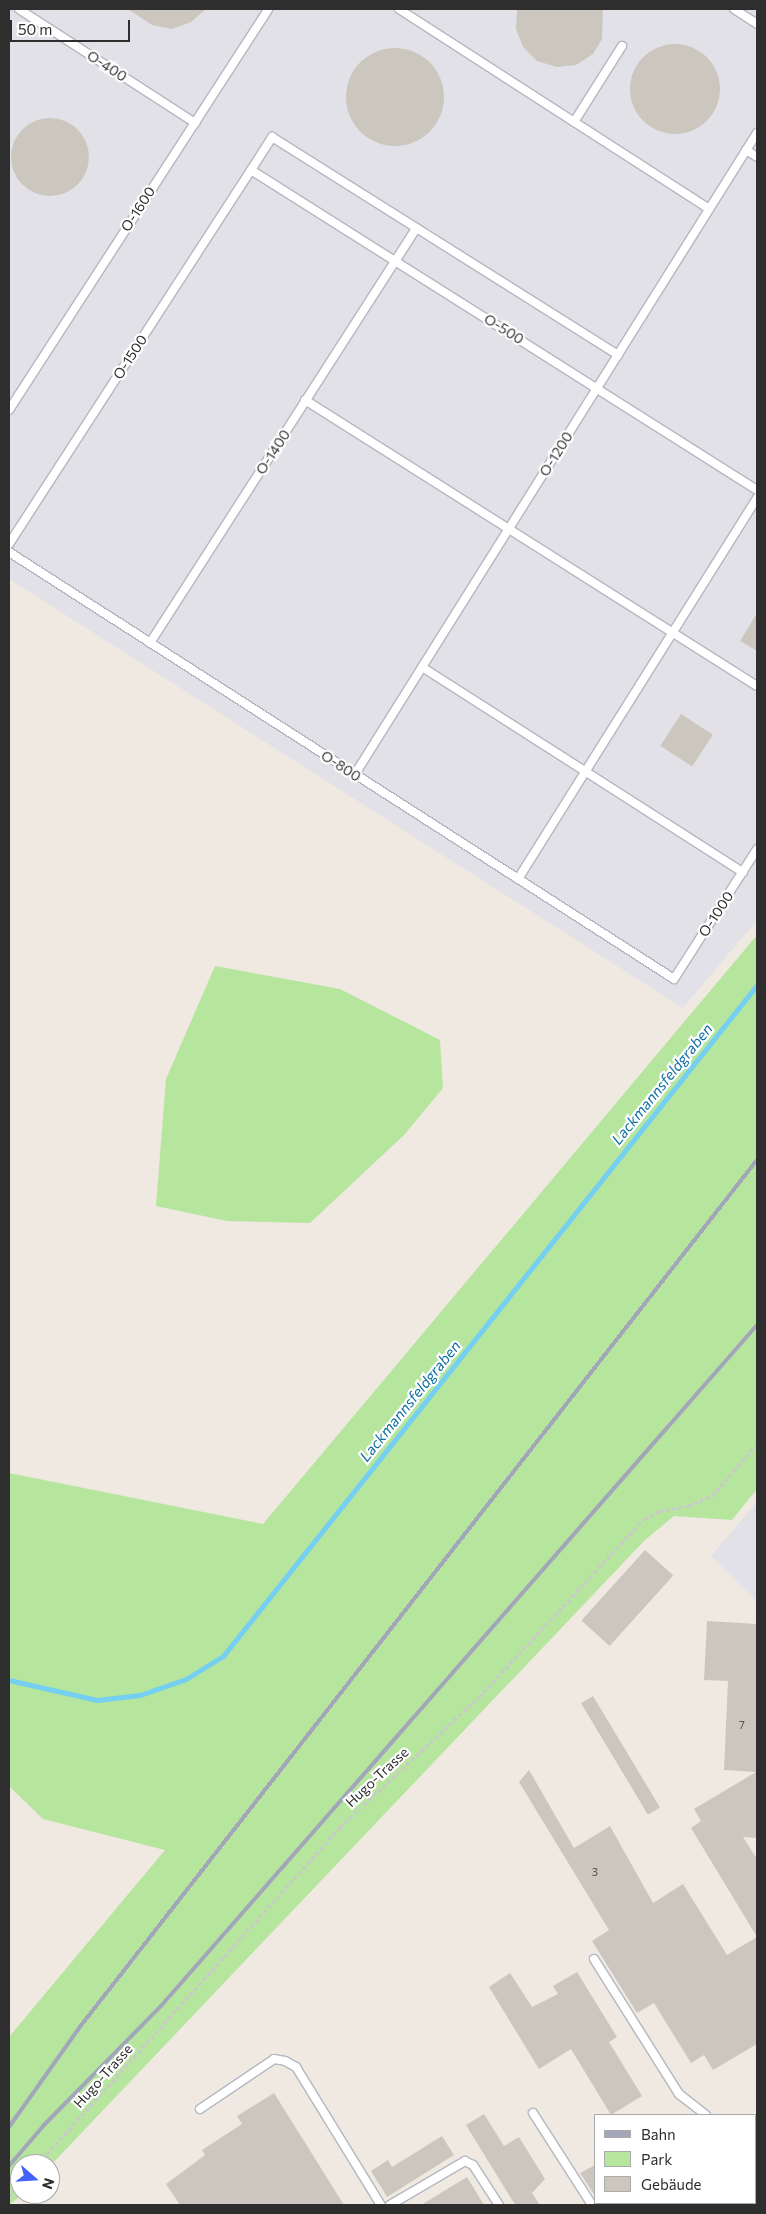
<!DOCTYPE html>
<meta charset="utf-8">
<style>
body{margin:0}
#map{position:relative;width:766px;height:2214px;overflow:hidden;background:#efe9e1;font-family:Commissioner,sans-serif}
div>[style]{position:absolute}
[style*='--x']{left:calc(var(--x)*1px);top:calc(var(--y)*1px);width:calc(var(--w)*1px);rotate:calc(var(--a)*1deg)}
.industrial>*{inset:0;background:#e3e1e8}
.green>*{inset:0;background:#b6e59e}
.stream>*{height:5px;margin:-2.5px;padding:0 2.5px;transform-origin:2.5px;border-radius:2.5px;background:#75cff0}
.building>*{inset:0;background:#cbc7bf;transform-origin:0 0}
.round{border-radius:50%}
.path>*{height:3px;margin-top:-1.5px;transform-origin:0;background:repeating-linear-gradient(90deg,#c9c9c9 0 4px,transparent 0 6.5px)}
.roads{filter:drop-shadow(1px 0 #b4b7c1) drop-shadow(-1px 0 #b4b7c1) drop-shadow(0 1px #b4b7c1) drop-shadow(0 -1px #b4b7c1)}
.lane>*{height:8px;margin:-4px;padding:0 4px;transform-origin:4px;border-radius:4px;background:#fff}
.rail>*{height:4px;margin:-2px;padding:0 2px;transform-origin:2px;border-radius:2px;background:#a3a6b8}
span{translate:-50% -50%;white-space:nowrap;text-align:center;line-height:1.15;-webkit-text-stroke:4.5px #fff;paint-order:stroke}
.number-label{font-size:11px;color:#555452}
.number-label span{-webkit-text-stroke-width:0}
.street-label{font-size:14px;color:#2e2e2e}
.water-label{font-size:15px;color:#0d6fa3;font-style:italic}
.frame{position:absolute;inset:0;border:10px solid #2e2e2e;pointer-events:none}
.legend{position:absolute;left:594px;top:2114px;width:162px;height:90px;box-sizing:border-box;background:#fff;border:1px solid #ababab;margin:0;padding:6px 9px;list-style:none;font-size:15px;color:#2e2e2e}
.legend li{display:flex;align-items:center;gap:10px;height:25px}
.legend b{width:25px;border:1px solid #ababab}
.north{position:absolute;left:10px;top:2154px;width:50px;height:50px;box-sizing:border-box;background:#fff;border:1px solid #ababab;border-radius:50%;rotate:109deg;font-size:14px;font-weight:700;line-height:20px;text-align:center;color:#2e2e2e}
.north::after{content:'';display:block;margin:auto;width:18px;height:22px;background:#4264fb;clip-path:polygon(50% 0,100% 100%,50% 72%,0 100%)}
.scale{position:absolute;left:10px;top:20px;width:120px;height:22px;box-sizing:border-box;border:2px solid #2e2e2e;border-top:0;padding-left:6px;font-size:15px;line-height:18px;white-space:nowrap;color:#2e2e2e;-webkit-text-stroke:4px #fff;paint-order:stroke}
</style>
<div id="map">
<div class="industrial">
<div style="clip-path:polygon(9px 9px,757px 9px,757px 920px,683px 1008px,9px 579px)"></div>
<div style="clip-path:polygon(757px 1502px,757px 1602px,711px 1556px)"></div>
</div>
<div class="green">
<div style="clip-path:polygon(757px 935px,757px 1489px,732px 1520px,674px 1516px,645px 1540px,50px 2166px,20px 2164px,23px 2194px,9px 2205px,9px 2037px,165px 1850px,43px 1819px,9px 1786px,9px 1473px,263px 1524px)"></div>
<div style="clip-path:polygon(215px 966px,340px 989px,440px 1040px,443px 1088px,404px 1135px,310px 1223px,227px 1221px,156px 1206px,166px 1079px)"></div>
</div>
<div class="stream">
<div style="--x:9;--y:1680;--w:90;--a:12.8"></div>
<div style="--x:97;--y:1700;--w:43;--a:-6.6"></div>
<div style="--x:140;--y:1695;--w:49;--a:-19.2"></div>
<div style="--x:186;--y:1679;--w:44;--a:-31.9"></div>
<div style="--x:223;--y:1656;--w:858;--a:-51.49"></div>
</div>
<div class="building">
<div style="clip-path:polygon(128px 9px,206px 9px,191px 22px,172px 29px,152px 25px)"></div>
<div style="clip-path:polygon(517px 9px,603px 9px,602px 39px,593px 54px,576px 65px,557px 67px,537px 61px,523px 47px,516px 29px)"></div>
<div class="round" style="left:630px;top:44px;width:90px;height:90px"></div>
<div class="round" style="left:346px;top:48px;width:98px;height:98px"></div>
<div class="round" style="left:11px;top:118px;width:78px;height:78px"></div>
<div style="clip-path:polygon(757px 613px,757px 651px,740px 641px)"></div>
<div style="left:681px;top:714px;width:38px;height:38px;rotate:33deg"></div>
<div style="left:645px;top:1550px;width:38px;height:95px;rotate:42deg"></div>
<div style="clip-path:polygon(707px 1621px,757px 1624px,757px 1838px,743px 1837px,757px 1859px,757px 2044px,713px 2070px,704px 2055px,691px 2063px,654px 2003px,637px 2013px,592px 1941px,609px 1930px,519px 1782px,529px 1770px,574px 1848px,610px 1826px,653px 1903px,683px 1884px,727px 1955px,757px 1937px,691px 1828px,701px 1821px,694px 1809px,756px 1772px,724px 1770px,728px 1681px,704px 1680px)"></div>
<div style="left:593px;top:1696px;width:130px;height:14px;rotate:59deg"></div>
<div style="clip-path:polygon(577px 1972px,617px 2037px,609px 2042px,642px 2096px,611px 2115px,571px 2049px,539px 2069px,489px 1987px,510px 1973px,532px 2007px,558px 1994px,553px 1986px)"></div>
<div style="clip-path:polygon(274px 2093px,344px 2205px,180px 2205px,166px 2184px,205px 2155px,202px 2150px,242px 2124px,237px 2116px)"></div>
<div style="clip-path:polygon(484px 2114px,504px 2146px,519px 2137px,545px 2179px,532px 2193px,540px 2205px,516px 2205px,512px 2200px,466px 2125px)"></div>
<div style="clip-path:polygon(442px 2136px,454px 2155px,387px 2197px,371px 2171px,388px 2160px,392px 2167px)"></div>
<div style="clip-path:polygon(595px 2165px,595px 2196px,580px 2173px)"></div>
<div style="clip-path:polygon(467px 2177px,484px 2205px,421px 2205px)"></div>
</div>
<div class="path">
<div style="--x:38;--y:2164;--w:453;--a:-48.1"></div>
<div style="--x:340;--y:1827;--w:190;--a:-43.1"></div>
<div style="--x:479;--y:1697;--w:243;--a:-47.2"></div>
<div style="--x:644;--y:1519;--w:17;--a:-28"></div>
<div style="--x:659;--y:1511;--w:29;--a:-10"></div>
<div style="--x:688;--y:1506;--w:26;--a:-23"></div>
<div style="--x:712;--y:1496;--w:69;--a:-49.1"></div>
<div style="--x:9;--y:2197;--w:17;--a:-50"></div>
</div>
<div class="roads">
<div class="lane">
<div style="--x:19;--y:9;--w:210;--a:32.9"></div>
<div style="--x:399;--y:9;--w:369;--a:32.8"></div>
<div style="--x:734;--y:9;--w:27;--a:33"></div>
<div style="--x:574;--y:122;--w:90;--a:-57.7"></div>
<div style="--x:746;--y:150;--w:13;--a:32"></div>
<div style="--x:251;--y:170;--w:599;--a:32.31"></div>
<div style="--x:305;--y:400;--w:535;--a:32.32"></div>
<div style="--x:9;--y:410;--w:477;--a:-57.1"></div>
<div style="--x:9;--y:544;--w:485;--a:-57.1"></div>
<div style="--x:272;--y:137;--w:409;--a:32.2"></div>
<div style="--x:9;--y:552;--w:790;--a:32.7"></div>
<div style="--x:674;--y:979;--w:154;--a:-57.4"></div>
<div style="--x:150;--y:643;--w:493;--a:-57.3"></div>
<div style="--x:422;--y:667;--w:381;--a:32.6"></div>
<div style="--x:355;--y:774;--w:757;--a:-57.91"></div>
<div style="--x:518;--y:879;--w:450;--a:-57.9"></div>
<div style="--x:594;--y:1959;--w:160;--a:57.8"></div>
<div style="--x:679;--y:2094;--w:34;--a:38"></div>
<div style="--x:200;--y:2109;--w:89;--a:-34"></div>
<div style="--x:274;--y:2059;--w:11;--a:10"></div>
<div style="--x:285;--y:2061;--w:13;--a:29"></div>
<div style="--x:296;--y:2067;--w:162;--a:58.4"></div>
<div style="--x:533;--y:2113;--w:109;--a:57.3"></div>
<div style="--x:755;--y:2175;--w:4;--a:63"></div>
<div style="--x:390;--y:2205;--w:87;--a:-30.4"></div>
<div style="--x:465;--y:2161;--w:9;--a:27"></div>
<div style="--x:473;--y:2165;--w:48;--a:57"></div>
</div>
</div>
<div class="rail">
<div style="--x:9;--y:2127;--w:121;--a:-54.7"></div>
<div style="--x:79;--y:2028;--w:1101;--a:-52.01"></div>
<div style="--x:9;--y:2166;--w:54;--a:-49.5"></div>
<div style="--x:44;--y:2125;--w:167;--a:-45.5"></div>
<div style="--x:161;--y:2006;--w:905;--a:-48.81"></div>
</div>
<div class="number-label">
<span style="left:742px;top:1725px">7</span>
<span style="left:595px;top:1872px">3</span>
</div>
<div class="street-label">
<span style="left:107px;top:66px;rotate:33deg">O-400</span>
<span style="left:138px;top:209px;rotate:-57deg">O-1600</span>
<span style="left:504px;top:329px;rotate:32deg">O-500</span>
<span style="left:130px;top:357px;rotate:-57deg">O-1500</span>
<span style="left:273px;top:452px;rotate:-57deg">O-1400</span>
<span style="left:556px;top:454px;rotate:-58deg">O-1200</span>
<span style="left:341px;top:766px;rotate:33deg">O-800</span>
<span style="left:716px;top:914px;rotate:-57deg">O-1000</span>
<span style="left:377px;top:1777px;rotate:-43deg">Hugo-Trasse</span>
<span style="left:103px;top:2076px;rotate:-48deg">Hugo-Trasse</span>
</div>
<div class="water-label">
<span style="left:662px;top:1084px;rotate:-51deg">Lackmannsfeldgraben</span>
<span style="left:410px;top:1401px;rotate:-51deg">Lackmannsfeldgraben</span>
</div>
<div class="frame"></div>
<ul class="legend">
<li><b style="height:6px;background:#a3a6b8"></b>Bahn</li>
<li><b style="height:14px;background:#b6e59e"></b>Park</li>
<li><b style="height:14px;background:#cbc7bf"></b>Gebäude</li>
</ul>
<div class="north">N</div>
<div class="scale">50 m</div>
</div>
